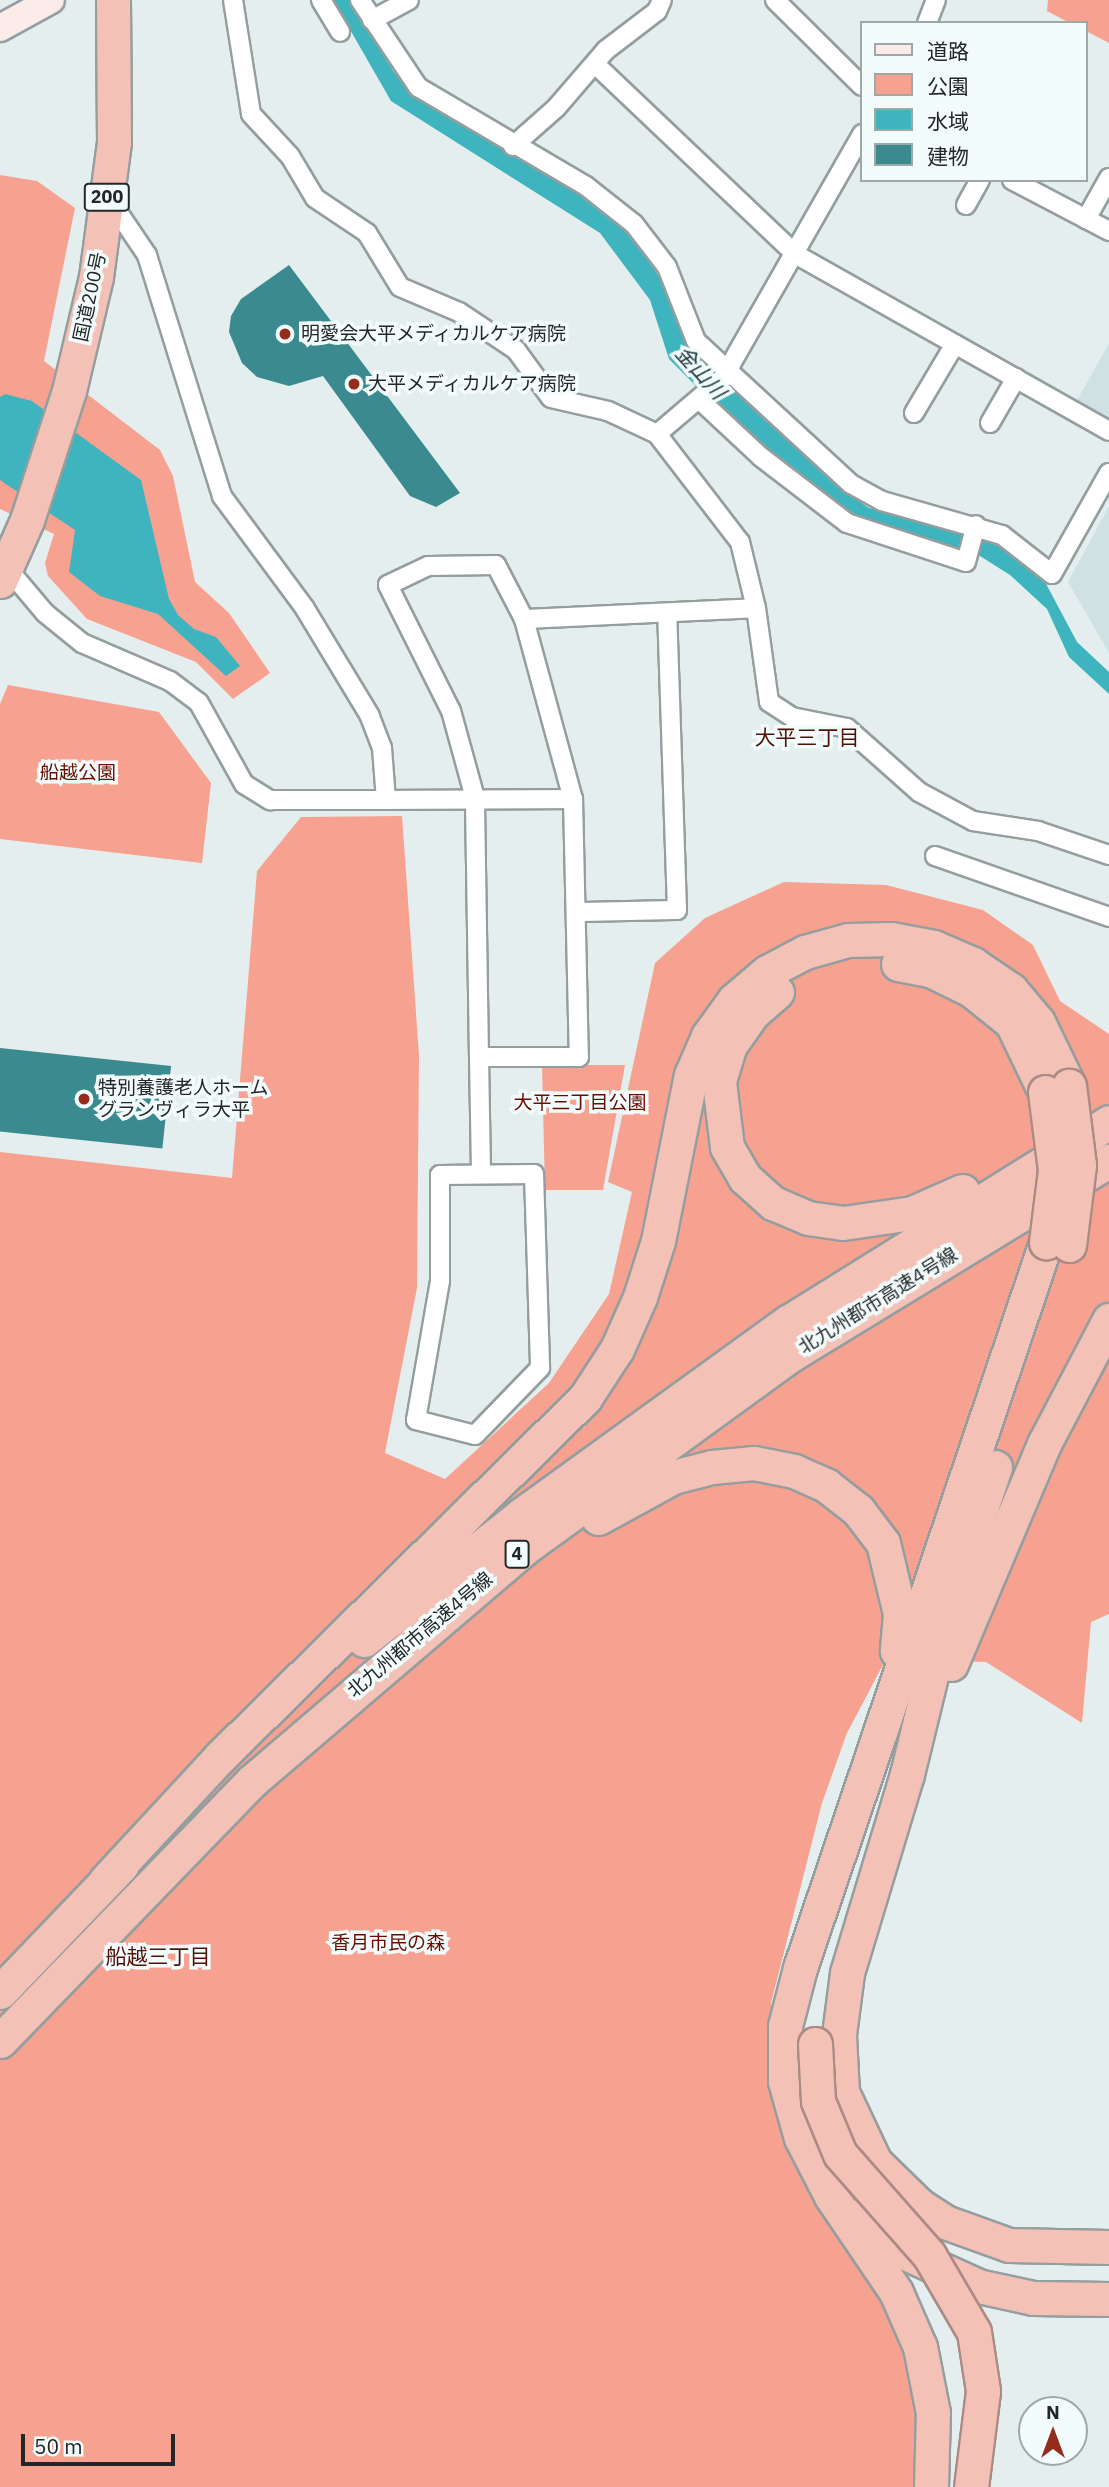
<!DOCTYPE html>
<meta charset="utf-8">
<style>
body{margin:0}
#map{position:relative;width:1109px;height:2487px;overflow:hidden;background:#e5eeef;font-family:"IBM Plex Sans","Noto Sans JP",sans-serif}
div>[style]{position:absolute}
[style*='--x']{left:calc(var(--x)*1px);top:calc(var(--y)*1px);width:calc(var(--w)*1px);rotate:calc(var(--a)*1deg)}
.built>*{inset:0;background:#d0e1e3}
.green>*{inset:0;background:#f7a190}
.water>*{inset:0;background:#3db4be}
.building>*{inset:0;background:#3a8a90;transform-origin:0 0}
.roads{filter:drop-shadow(2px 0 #959e9f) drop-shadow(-2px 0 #959e9f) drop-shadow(0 2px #959e9f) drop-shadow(0 -2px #959e9f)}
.street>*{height:18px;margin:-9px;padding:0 9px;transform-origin:9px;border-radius:9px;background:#fff}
.secondary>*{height:26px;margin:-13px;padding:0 13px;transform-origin:13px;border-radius:13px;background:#fcece9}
.highway>*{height:33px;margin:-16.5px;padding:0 16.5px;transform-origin:16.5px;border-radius:16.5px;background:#f4c1b7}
.bridges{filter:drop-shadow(2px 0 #ab8b85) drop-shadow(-2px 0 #ab8b85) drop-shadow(0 2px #ab8b85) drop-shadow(0 -2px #ab8b85)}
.highway-bridge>*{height:33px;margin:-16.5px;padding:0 16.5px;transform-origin:16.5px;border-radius:16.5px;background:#f4c1b7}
.dots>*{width:19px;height:19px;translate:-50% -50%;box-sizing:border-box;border:4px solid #f2fcfc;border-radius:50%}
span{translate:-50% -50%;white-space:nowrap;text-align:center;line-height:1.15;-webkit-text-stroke:7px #f2fcfc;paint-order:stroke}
.shield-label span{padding:2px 5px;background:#f2fcfc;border:2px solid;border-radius:5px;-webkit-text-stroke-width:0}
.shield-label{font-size:18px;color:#242728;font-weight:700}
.street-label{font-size:19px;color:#242728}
.poi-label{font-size:19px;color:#242728}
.left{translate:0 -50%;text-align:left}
.park-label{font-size:19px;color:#6a0d01}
.water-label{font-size:21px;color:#1e383a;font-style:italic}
.neighbourhood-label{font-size:21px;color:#531006}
.legend{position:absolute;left:860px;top:21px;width:228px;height:161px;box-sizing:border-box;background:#f2fcfc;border:2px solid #a0a7a7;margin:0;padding:9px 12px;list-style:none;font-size:21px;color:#242728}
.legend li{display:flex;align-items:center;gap:14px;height:35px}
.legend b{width:35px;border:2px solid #a0a7a7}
.north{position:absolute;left:1018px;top:2396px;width:70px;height:70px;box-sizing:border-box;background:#f2fcfc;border:2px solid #a0a7a7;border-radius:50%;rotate:0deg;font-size:19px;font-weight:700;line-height:28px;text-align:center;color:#242728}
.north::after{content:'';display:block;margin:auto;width:24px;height:32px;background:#952c1b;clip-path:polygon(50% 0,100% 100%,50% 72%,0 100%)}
.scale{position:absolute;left:21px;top:2434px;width:154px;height:32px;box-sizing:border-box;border:4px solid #242728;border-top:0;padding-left:9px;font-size:21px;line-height:24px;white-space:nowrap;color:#242728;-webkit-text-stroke:5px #f2fcfc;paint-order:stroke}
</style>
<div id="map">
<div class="built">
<div style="clip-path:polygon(1109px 343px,1109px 419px,1077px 400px)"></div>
<div style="clip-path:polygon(1109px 506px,1109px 653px,1068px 582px)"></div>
</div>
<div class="green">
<div style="clip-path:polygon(1048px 0,1109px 0,1109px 43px,1086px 31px,1086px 23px,1070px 23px,1047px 11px)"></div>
<div style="clip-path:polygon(0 175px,37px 181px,75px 208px,44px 361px,160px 450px,173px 476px,195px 582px,229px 613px,270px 673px,233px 699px,196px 662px,87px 619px,48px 576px,45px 563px,54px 534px,0 509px)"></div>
<div style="clip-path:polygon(8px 685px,159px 712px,211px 783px,202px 863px,0 839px,0 704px)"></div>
<div style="clip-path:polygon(402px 816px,419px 1055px,417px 1288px,385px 1453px,445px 1479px,549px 1383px,609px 1294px,632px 1192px,608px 1182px,655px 963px,705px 918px,784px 882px,886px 885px,983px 910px,1033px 945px,1060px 1001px,1109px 1034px,1109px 1614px,1091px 1622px,1082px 1723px,986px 1662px,886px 1659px,847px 1733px,822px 1803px,771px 2003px,774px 2095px,805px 2186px,874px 2282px,908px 2358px,918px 2408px,916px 2487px,0 2487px,0 1152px,232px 1178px,257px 871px,301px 817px)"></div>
<div style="clip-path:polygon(542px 1065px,625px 1065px,603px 1190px,545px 1190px)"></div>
</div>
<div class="water">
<div style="clip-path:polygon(333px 0,353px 0,393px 71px,412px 91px,605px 210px,630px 232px,669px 292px,688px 348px,842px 490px,869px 508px,965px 531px,1019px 556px,1044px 580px,1077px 642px,1109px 672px,1109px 694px,1069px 657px,1047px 609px,1010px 575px,980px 556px,867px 523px,825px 497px,714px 404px,669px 359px,650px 300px,600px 233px,391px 101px)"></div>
<div style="clip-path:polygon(5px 394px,32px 401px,141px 480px,169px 599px,178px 615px,194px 629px,216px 637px,240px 666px,226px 676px,158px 614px,100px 596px,69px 572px,75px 530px,0 480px,0 397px)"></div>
</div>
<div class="building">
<div style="clip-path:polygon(289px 265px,460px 493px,436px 507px,410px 496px,323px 376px,289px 386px,257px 377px,242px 363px,229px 332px,231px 316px,241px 299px)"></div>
<div style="left:0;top:1048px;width:172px;height:83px;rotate:6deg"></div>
</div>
<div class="roads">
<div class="street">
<div style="--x:233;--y:0;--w:115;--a:81"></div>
<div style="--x:251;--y:114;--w:57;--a:47.1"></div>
<div style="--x:290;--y:156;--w:49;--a:59.2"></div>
<div style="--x:315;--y:198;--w:63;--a:33.9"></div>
<div style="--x:367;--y:233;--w:63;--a:58.6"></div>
<div style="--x:400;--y:287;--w:64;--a:23"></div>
<div style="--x:459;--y:312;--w:69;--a:33.7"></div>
<div style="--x:516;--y:350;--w:59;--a:53.9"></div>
<div style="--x:551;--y:398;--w:58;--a:12.8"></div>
<div style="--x:608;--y:411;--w:54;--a:25.1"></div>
<div style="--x:657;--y:434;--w:136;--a:52.5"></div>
<div style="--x:740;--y:542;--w:68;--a:76.4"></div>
<div style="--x:756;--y:608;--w:95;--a:82.1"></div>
<div style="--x:769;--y:702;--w:27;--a:33"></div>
<div style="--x:792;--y:717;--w:56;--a:11.3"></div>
<div style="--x:847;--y:728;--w:96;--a:41.6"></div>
<div style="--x:919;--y:792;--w:61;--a:28.2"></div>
<div style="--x:973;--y:821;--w:66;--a:8.7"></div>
<div style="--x:1038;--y:831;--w:75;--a:18.7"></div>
<div style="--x:321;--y:0;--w:37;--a:59"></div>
<div style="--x:360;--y:0;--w:105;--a:56.3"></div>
<div style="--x:418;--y:87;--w:195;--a:30.5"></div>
<div style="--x:586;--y:186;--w:61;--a:38.4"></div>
<div style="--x:634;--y:224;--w:54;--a:52.5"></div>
<div style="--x:667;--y:267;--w:79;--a:68.6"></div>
<div style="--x:696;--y:341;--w:211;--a:42.7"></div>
<div style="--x:851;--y:484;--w:35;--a:29"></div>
<div style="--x:882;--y:501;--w:125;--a:15.8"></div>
<div style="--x:1002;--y:535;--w:63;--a:38"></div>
<div style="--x:1052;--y:574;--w:116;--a:-60.6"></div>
<div style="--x:775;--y:0;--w:122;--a:44.7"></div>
<div style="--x:372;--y:20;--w:42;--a:-28.4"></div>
<div style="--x:927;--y:23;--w:25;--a:-69"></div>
<div style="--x:595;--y:64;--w:276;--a:43.5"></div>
<div style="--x:795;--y:254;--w:360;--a:29.4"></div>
<div style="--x:513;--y:146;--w:57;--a:-41.5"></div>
<div style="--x:556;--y:108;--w:77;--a:-49.2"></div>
<div style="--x:606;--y:50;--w:64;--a:-37.4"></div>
<div style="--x:657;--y:11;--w:12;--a:-66"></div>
<div style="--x:1012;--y:180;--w:110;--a:27.7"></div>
<div style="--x:966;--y:205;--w:29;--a:-61"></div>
<div style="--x:1086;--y:219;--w:47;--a:-60.7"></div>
<div style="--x:702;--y:402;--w:81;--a:43"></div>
<div style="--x:761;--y:457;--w:108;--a:37.5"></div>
<div style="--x:847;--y:523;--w:125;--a:18.1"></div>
<div style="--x:966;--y:562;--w:38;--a:-75"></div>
<div style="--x:914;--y:413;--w:80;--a:-59.3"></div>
<div style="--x:990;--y:423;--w:52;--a:-60"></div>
<div style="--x:657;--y:434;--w:87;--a:-40.3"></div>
<div style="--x:723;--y:378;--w:281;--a:-60.3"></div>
<div style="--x:7;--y:568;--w:59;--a:49.8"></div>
<div style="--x:45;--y:613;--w:48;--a:39"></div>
<div style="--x:82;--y:643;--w:96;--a:23.4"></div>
<div style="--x:170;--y:681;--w:36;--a:37"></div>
<div style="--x:199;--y:703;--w:93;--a:60.9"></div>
<div style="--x:244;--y:784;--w:31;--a:32"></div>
<div style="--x:270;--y:800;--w:116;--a:0"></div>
<div style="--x:386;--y:800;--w:52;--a:-94.4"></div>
<div style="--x:382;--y:748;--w:34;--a:-111"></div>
<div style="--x:370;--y:716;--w:127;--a:-121.2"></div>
<div style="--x:304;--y:607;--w:138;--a:-126.5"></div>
<div style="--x:222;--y:496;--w:252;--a:-107.3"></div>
<div style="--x:147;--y:255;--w:71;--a:-124.1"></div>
<div style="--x:524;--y:619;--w:232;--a:-2.7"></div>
<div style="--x:386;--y:800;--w:187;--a:-0.3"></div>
<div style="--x:935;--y:856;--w:184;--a:19.3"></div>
<div style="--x:579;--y:912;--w:98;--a:-1.2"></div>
<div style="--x:677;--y:910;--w:297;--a:-91.9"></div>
<div style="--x:479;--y:1057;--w:259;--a:-90.9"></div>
<div style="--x:475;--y:798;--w:90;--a:-105.4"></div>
<div style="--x:451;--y:711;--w:141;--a:-116.6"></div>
<div style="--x:388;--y:585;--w:44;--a:-25.4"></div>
<div style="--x:428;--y:566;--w:68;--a:-0.8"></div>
<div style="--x:496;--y:565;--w:61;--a:62.6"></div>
<div style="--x:524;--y:619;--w:187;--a:74.8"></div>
<div style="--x:573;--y:799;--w:258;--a:88.7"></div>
<div style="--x:579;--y:1057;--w:100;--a:180"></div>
<div style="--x:479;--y:1057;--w:117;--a:89"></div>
<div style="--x:534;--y:1174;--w:194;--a:88.2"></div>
<div style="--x:540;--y:1368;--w:93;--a:134.1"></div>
<div style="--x:475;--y:1435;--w:61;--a:-165.7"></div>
<div style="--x:416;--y:1420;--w:141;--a:-80.2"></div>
<div style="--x:440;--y:1281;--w:106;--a:-90"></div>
<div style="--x:440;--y:1175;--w:94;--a:-0.6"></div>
</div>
<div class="secondary">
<div style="--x:0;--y:28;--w:58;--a:-28.8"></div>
</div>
<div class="highway">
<div style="--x:0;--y:581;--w:67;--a:-66.1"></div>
<div style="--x:27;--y:520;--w:136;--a:-72"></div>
<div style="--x:69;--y:391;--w:117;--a:-76.7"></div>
<div style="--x:96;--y:277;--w:136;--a:-82.4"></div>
<div style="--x:114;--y:142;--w:142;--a:-90.4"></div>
<div style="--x:898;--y:964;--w:33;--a:11"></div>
<div style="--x:930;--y:970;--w:46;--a:26"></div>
<div style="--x:971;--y:990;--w:53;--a:38.8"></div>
<div style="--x:1012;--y:1023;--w:76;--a:64.4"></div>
<div style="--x:777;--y:992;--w:33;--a:139"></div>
<div style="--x:752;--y:1014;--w:38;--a:125"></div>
<div style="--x:730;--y:1045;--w:39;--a:107"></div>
<div style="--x:719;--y:1082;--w:65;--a:83"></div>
<div style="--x:727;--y:1147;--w:36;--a:60"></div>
<div style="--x:745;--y:1178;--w:38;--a:42"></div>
<div style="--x:773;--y:1203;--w:38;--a:23"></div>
<div style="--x:808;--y:1218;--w:35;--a:8"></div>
<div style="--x:843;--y:1223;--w:70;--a:-8.2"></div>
<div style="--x:912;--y:1213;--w:55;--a:-23.7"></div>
<div style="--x:995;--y:1467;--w:147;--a:108.7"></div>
<div style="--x:948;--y:1606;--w:173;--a:103.7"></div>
<div style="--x:907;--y:1774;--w:208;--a:106.8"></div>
<div style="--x:847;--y:1973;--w:63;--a:97.4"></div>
<div style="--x:839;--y:2035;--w:57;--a:87"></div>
<div style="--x:842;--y:2092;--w:77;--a:64.8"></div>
<div style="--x:875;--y:2162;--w:62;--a:44.3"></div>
<div style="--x:919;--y:2205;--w:31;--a:33"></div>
<div style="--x:945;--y:2222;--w:68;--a:19.8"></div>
<div style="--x:1009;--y:2245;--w:100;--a:1.1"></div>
<div style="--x:598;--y:1518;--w:85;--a:-28.7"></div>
<div style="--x:673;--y:1477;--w:40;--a:-14.4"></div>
<div style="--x:712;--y:1467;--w:42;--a:-5.4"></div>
<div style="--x:754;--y:1463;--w:41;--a:11.3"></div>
<div style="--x:794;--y:1471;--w:36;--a:24"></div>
<div style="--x:827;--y:1486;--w:39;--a:38"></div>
<div style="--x:858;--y:1510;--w:41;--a:52.9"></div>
<div style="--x:883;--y:1543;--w:73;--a:76.5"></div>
<div style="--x:900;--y:1614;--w:37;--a:95"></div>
<div style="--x:364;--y:1640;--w:201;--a:-38.5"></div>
<div style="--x:521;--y:1515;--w:329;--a:-35.9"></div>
<div style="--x:788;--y:1322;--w:378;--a:-31.9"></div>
<div style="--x:951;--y:1664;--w:241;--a:-67.1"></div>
<div style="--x:1045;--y:1442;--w:138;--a:-62.3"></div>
<div style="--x:106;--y:1880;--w:168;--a:-47.2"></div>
<div style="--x:220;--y:1757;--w:512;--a:-44.53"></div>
<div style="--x:585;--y:1398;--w:59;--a:-56.9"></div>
<div style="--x:617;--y:1349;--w:57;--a:-66.1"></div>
<div style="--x:640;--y:1297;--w:59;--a:-72.2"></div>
<div style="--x:658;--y:1241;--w:169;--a:-78.8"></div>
<div style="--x:691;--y:1075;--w:43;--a:-66.4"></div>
<div style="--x:708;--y:1036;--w:44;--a:-54.2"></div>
<div style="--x:734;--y:1000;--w:43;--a:-40.3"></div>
<div style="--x:767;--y:972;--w:43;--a:-27.8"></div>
<div style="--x:805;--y:952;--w:45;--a:-15.6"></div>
<div style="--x:848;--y:940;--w:43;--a:-1.3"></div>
<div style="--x:891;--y:939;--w:44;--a:10.5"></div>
<div style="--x:934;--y:947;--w:43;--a:23.6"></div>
<div style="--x:973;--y:964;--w:46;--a:34.4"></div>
<div style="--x:1011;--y:990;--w:42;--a:49.8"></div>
<div style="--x:1038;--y:1022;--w:71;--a:64.2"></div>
<div style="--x:0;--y:1992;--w:176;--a:-46.2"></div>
<div style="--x:0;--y:2041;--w:362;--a:-45.9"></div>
<div style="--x:252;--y:1781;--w:355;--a:-40.5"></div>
<div style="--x:522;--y:1550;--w:330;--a:-36"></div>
<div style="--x:789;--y:1356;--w:375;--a:-31.4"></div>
<div style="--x:859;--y:2216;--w:55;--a:39.8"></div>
<div style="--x:901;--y:2251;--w:85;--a:24.4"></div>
<div style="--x:978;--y:2286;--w:56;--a:12.3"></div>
<div style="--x:1033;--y:2298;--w:76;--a:0.8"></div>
<div style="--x:931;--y:2487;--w:74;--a:-88.5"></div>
<div style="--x:933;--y:2413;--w:67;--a:-101.1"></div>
<div style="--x:920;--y:2347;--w:60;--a:-113.6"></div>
<div style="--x:896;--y:2292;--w:116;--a:-124.1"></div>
<div style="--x:831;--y:2196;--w:65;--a:-117.3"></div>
<div style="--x:801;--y:2138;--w:59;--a:-105.7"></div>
<div style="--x:785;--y:2081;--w:55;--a:-90"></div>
<div style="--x:785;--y:2026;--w:60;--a:-75.5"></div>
<div style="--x:800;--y:1968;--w:767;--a:-71.28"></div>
</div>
</div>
<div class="bridges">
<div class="highway-bridge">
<div style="--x:1045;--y:1092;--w:79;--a:82.7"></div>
<div style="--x:1055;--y:1170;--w:73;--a:97.1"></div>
<div style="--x:1069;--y:1245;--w:81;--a:-82.9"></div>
<div style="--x:1079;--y:1165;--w:80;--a:-97.2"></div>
<div style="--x:815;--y:2044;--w:57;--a:87"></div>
<div style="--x:818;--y:2101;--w:57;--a:67.5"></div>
<div style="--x:840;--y:2154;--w:135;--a:48.6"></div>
<div style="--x:929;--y:2255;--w:89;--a:59.7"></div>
<div style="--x:974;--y:2332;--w:60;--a:81.3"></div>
<div style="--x:983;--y:2391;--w:97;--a:97.1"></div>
</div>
</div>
<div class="dots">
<div style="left:285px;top:334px;background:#952c1b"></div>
<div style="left:354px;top:384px;background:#952c1b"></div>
<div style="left:84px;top:1099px;background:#952c1b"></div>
</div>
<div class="shield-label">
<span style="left:107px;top:197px">200</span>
<span style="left:517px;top:1554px">4</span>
</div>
<div class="street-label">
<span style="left:90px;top:297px;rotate:-78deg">国道200号</span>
<span style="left:878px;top:1301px;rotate:-32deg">北九州都市高速4号線</span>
<span style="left:420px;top:1635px;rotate:-40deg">北九州都市高速4号線</span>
</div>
<div class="poi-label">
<span class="left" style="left:301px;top:334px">明愛会大平メディカルケア病院</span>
<span class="left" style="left:368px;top:384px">大平メディカルケア病院</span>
<span class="left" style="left:98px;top:1099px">特別養護老人ホーム<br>グランヴィラ大平</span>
</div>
<div class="park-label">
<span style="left:78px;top:773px">船越公園</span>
<span style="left:580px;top:1103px">大平三丁目公園</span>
<span style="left:388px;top:1943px">香月市民の森</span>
</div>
<div class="water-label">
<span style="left:701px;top:372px;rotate:48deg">金山川</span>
</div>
<div class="neighbourhood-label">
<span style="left:807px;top:737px">大平三丁目</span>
<span style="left:158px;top:1956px">船越三丁目</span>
</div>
<ul class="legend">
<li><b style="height:9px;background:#fcece9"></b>道路</li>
<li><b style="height:19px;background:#f7a190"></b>公園</li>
<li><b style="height:19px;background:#3db4be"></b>水域</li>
<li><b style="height:19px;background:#3a8a90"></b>建物</li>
</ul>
<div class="north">N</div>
<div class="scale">50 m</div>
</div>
